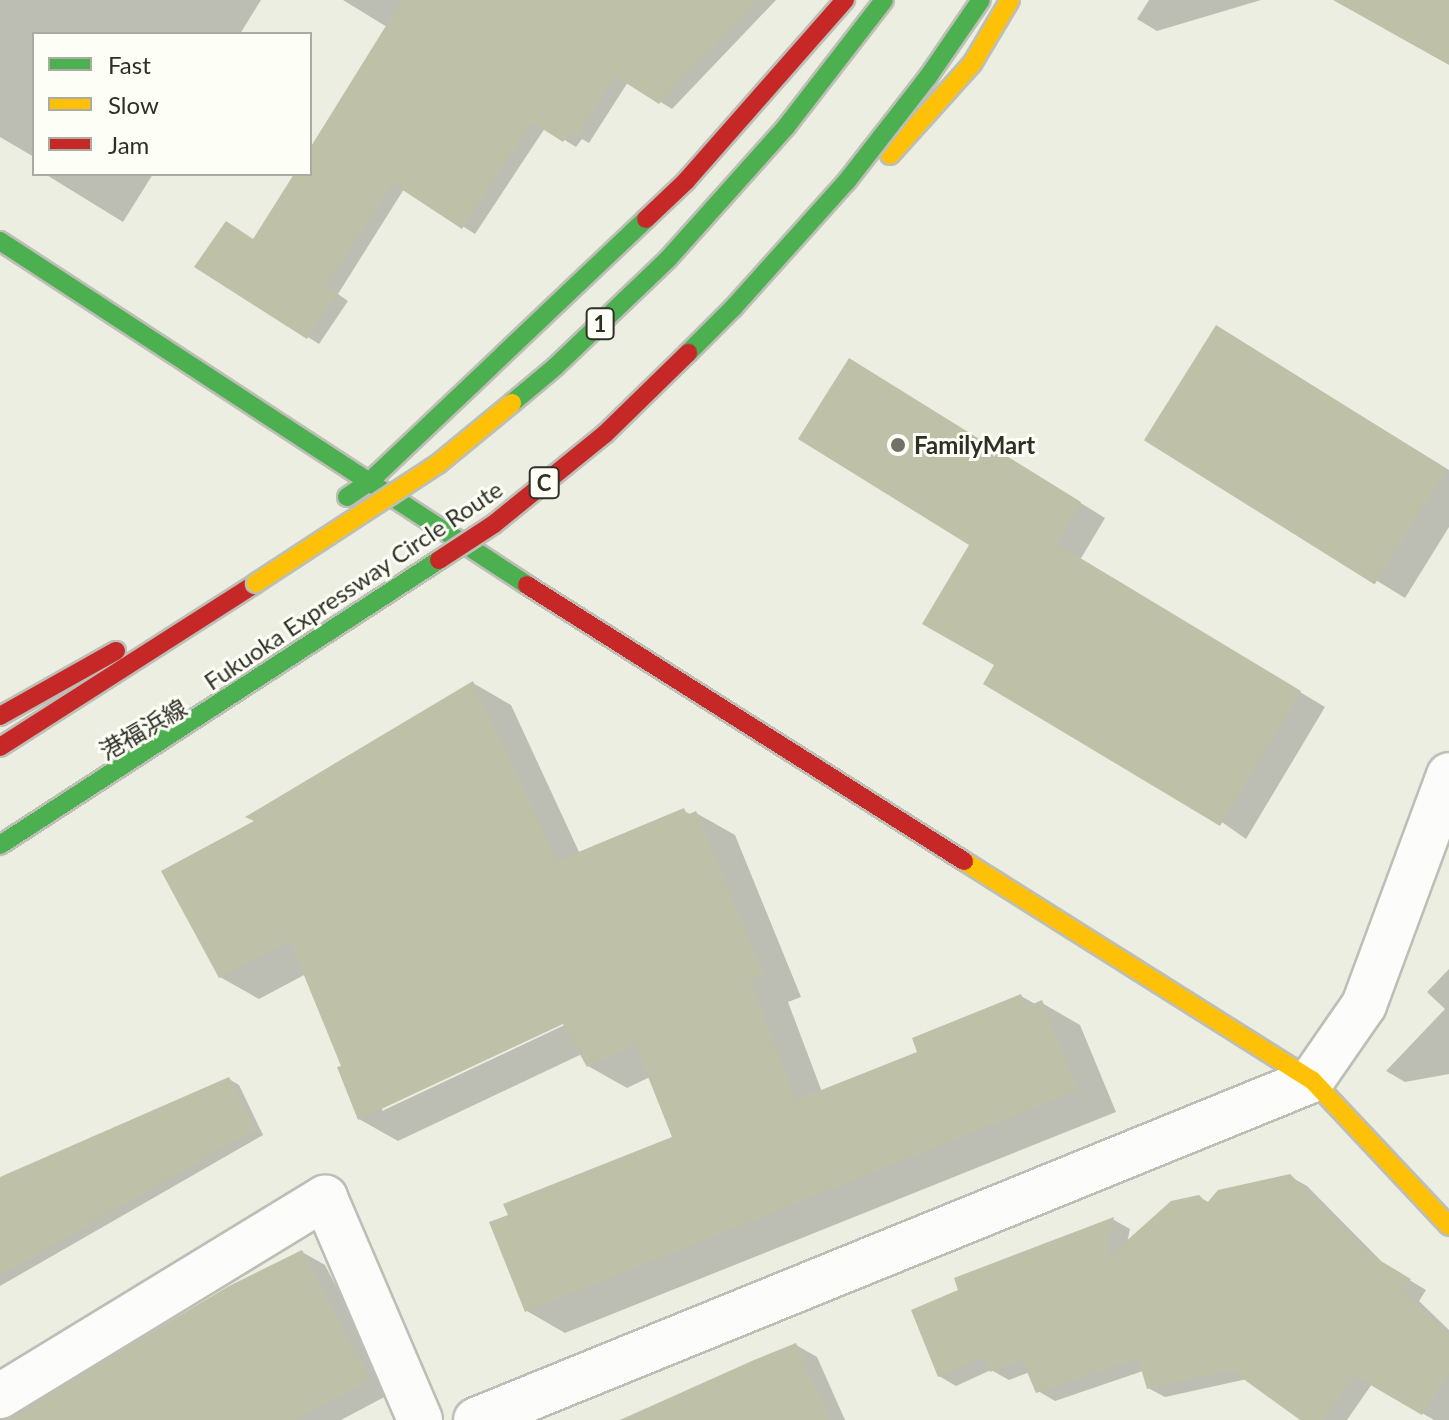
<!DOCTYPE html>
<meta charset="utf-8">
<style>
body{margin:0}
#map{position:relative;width:1449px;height:1420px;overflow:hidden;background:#eceee2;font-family:Lato,"Noto Sans JP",sans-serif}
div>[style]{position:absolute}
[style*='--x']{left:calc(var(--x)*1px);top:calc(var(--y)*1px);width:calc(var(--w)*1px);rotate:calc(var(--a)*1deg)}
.shadow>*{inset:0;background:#0003}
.building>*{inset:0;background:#bec1a8;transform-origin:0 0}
.roads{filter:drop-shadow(2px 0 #bdbeb5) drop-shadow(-2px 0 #bdbeb5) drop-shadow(0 2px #bdbeb5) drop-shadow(0 -2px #bdbeb5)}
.street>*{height:44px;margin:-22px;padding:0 22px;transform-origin:22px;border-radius:22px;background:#fcfcfb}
.fast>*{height:18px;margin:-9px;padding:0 9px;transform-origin:9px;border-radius:9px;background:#4caf50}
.slow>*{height:18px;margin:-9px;padding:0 9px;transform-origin:9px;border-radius:9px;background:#ffc107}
.jam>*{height:18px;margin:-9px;padding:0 9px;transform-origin:9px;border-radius:9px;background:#c62828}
.bridges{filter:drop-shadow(2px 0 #bdbeb5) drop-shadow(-2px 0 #bdbeb5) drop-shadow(0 2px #bdbeb5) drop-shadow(0 -2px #bdbeb5)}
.fast-bridge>*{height:18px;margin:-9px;padding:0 9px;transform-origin:9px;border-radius:9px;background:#4caf50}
.slow-bridge>*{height:18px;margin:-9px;padding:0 9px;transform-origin:9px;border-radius:9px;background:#ffc107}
.jam-bridge>*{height:18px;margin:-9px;padding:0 9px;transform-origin:9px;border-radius:9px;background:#c62828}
.dots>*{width:22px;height:22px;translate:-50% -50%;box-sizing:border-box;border:4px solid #fdfff6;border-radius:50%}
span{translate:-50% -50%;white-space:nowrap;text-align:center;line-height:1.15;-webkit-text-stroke:6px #fdfff6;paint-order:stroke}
.shield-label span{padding:2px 6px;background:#fdfff6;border:2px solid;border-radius:6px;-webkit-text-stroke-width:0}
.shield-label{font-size:22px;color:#2e2f27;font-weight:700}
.poi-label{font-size:24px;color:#2e2f27;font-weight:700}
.left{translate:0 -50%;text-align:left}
.street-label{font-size:24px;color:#2e2f27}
.legend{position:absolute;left:32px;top:32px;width:280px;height:144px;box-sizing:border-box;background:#fdfff6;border:2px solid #aaaca3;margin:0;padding:10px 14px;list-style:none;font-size:24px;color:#2e2f27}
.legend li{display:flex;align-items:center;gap:16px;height:40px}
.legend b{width:40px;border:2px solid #aaaca3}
</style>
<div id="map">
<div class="shadow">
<div style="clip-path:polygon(0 0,261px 0,240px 34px,34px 34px,34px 157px,0 137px)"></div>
<div style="clip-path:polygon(343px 0,776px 0,672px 109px,628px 82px,589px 143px,582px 139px,576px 147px,545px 128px,475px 234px,404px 189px,338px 294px,348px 301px,319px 344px,308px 337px,254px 241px,296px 174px,310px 174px,310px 151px,387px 27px)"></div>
<div style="clip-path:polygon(1149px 0,1261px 0,1157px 31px,1137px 19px)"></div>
<div style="clip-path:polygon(45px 174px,153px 174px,123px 222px)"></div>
<div style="clip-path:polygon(1245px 344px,1449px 470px,1449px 527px,1405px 598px,1147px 439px)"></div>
<div style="clip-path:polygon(874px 375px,1105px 518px,1080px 560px,1325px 707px,1246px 839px,997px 664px,971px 544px)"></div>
<div style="clip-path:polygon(evenodd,473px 683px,511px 705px,580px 854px,684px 811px,692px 815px,696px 813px,735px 835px,801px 997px,788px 1002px,822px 1092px,919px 1053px,1021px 996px,1037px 1005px,1042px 1003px,1080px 1025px,1116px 1112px,565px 1333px,527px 1311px,675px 1138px,650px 1077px,627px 1088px,588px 1066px,582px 1054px,398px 1141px,359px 1119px,343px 1067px,306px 974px,259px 999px,220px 977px,258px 822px,473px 683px,571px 1017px,573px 1021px,382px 1111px,382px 1107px,571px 1017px)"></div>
<div style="clip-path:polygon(1449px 969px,1449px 1074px,1405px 1082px,1386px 1071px,1445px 1009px,1427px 992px)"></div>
<div style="clip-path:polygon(229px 1079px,239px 1085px,263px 1135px,0 1286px,0 1181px)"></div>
<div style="clip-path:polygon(1289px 1176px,1307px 1186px,1386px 1266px,1426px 1290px,1419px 1301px,1449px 1330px,1449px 1420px,1434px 1420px,1372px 1384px,1347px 1420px,1304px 1420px,1247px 1379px,1165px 1397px,1148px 1388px,1143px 1371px,1055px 1401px,1038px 1391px,1030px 1372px,1009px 1380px,991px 1370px,956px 1386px,939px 1376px,961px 1291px,1018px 1254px,1114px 1220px,1130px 1229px,1127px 1243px,1199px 1197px,1210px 1203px)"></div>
<div style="clip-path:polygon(302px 1252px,325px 1265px,392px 1393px,341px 1420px,14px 1420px)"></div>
<div style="clip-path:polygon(796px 1345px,817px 1357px,845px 1420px,621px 1420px)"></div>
</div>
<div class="building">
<div style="clip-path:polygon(402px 0,758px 0,659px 104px,615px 76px,576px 138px,569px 133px,563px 142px,532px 122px,462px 229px,392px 183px,327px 286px,337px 292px,307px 339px,194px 267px,226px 221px,253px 239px,294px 174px,310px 174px,310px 148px)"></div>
<div style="clip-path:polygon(1333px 0,1449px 0,1449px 65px)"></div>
<div style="left:1216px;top:325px;width:272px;height:136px;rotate:32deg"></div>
<div style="clip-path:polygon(849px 358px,1081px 502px,1057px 544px,1301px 691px,1220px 826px,983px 684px,994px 665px,922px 624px,969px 545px,798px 439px)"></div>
<div style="clip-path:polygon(473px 681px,557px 861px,684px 808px,687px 815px,696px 811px,764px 975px,750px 980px,796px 1100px,917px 1052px,912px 1038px,1021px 994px,1026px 1007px,1042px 1000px,1078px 1090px,525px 1312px,489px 1222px,508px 1215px,503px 1204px,672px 1137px,635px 1044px,587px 1067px,563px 1024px,358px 1120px,337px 1067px,341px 1066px,290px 941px,219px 978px,161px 871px,254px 821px,245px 817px)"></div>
<div style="clip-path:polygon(229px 1077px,254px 1130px,0 1275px,0 1177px)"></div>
<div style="clip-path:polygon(1290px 1174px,1369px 1254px,1411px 1279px,1403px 1290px,1449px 1334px,1449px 1374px,1422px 1415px,1355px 1376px,1323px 1420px,1300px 1420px,1231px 1370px,1147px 1389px,1138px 1358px,1036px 1393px,1022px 1360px,990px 1372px,984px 1357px,938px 1377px,911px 1310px,958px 1290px,954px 1278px,1114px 1217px,1105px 1260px,1171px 1201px,1199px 1195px,1207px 1203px,1218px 1190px)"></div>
<div style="clip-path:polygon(302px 1250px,370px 1379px,294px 1420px,4px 1420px,229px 1286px)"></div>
<div style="clip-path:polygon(796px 1343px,831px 1420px,620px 1420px,754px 1360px)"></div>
</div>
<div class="roads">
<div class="street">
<div style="--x:0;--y:1396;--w:381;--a:-31.4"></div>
<div style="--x:325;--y:1198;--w:241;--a:66.8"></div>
<div style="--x:476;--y:1420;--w:902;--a:-22.13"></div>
<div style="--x:1312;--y:1080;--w:91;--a:-55.3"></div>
<div style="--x:1364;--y:1005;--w:245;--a:-69.7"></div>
</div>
<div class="fast">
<div style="--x:0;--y:241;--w:629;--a:33.13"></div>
<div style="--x:347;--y:497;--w:27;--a:-34"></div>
<div style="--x:369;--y:482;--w:382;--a:-43.5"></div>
</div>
<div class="slow">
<div style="--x:890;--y:155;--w:122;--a:-48"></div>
<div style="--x:972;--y:64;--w:74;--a:-59.3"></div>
<div style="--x:964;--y:861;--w:411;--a:32.2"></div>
<div style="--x:1312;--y:1080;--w:200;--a:46.8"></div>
</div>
<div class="jam">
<div style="--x:646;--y:219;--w:55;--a:-43.5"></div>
<div style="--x:686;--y:181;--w:241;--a:-48.7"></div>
<div style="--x:527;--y:585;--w:517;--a:32.28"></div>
<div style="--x:0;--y:716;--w:133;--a:-29.3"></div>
<div style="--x:0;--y:747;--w:304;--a:-32.6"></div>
</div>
</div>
<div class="bridges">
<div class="fast-bridge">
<div style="--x:688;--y:353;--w:64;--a:-45"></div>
<div style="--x:733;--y:308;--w:171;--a:-48.1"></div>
<div style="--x:847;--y:181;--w:132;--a:-52.1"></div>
<div style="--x:928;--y:77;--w:93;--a:-55.5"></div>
<div style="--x:512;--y:403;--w:56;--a:-39.9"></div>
<div style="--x:555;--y:367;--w:156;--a:-43.7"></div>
<div style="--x:668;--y:259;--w:177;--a:-48.2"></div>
<div style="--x:786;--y:127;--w:160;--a:-52.3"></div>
<div style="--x:0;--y:845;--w:523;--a:-32.99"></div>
</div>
<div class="slow-bridge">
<div style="--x:256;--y:583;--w:217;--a:-33.2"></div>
<div style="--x:438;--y:464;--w:96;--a:-39.5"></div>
</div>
<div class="jam-bridge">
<div style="--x:439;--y:560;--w:66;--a:-33.2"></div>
<div style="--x:494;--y:524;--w:144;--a:-39.1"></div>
<div style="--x:606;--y:433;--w:115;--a:-44.3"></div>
</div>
</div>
<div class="dots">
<div style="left:898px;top:445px;background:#707268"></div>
</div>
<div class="shield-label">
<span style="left:600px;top:324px">1</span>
<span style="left:544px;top:483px">C</span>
</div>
<div class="poi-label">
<span class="left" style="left:914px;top:445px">FamilyMart</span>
</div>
<div class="street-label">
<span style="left:353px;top:585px;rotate:-34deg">Fukuoka Expressway Circle Route</span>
<span style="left:143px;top:729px;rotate:-30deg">港福浜線</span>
</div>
<ul class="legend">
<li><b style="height:10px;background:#4caf50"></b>Fast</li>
<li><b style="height:10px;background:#ffc107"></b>Slow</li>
<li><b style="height:10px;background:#c62828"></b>Jam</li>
</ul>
</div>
